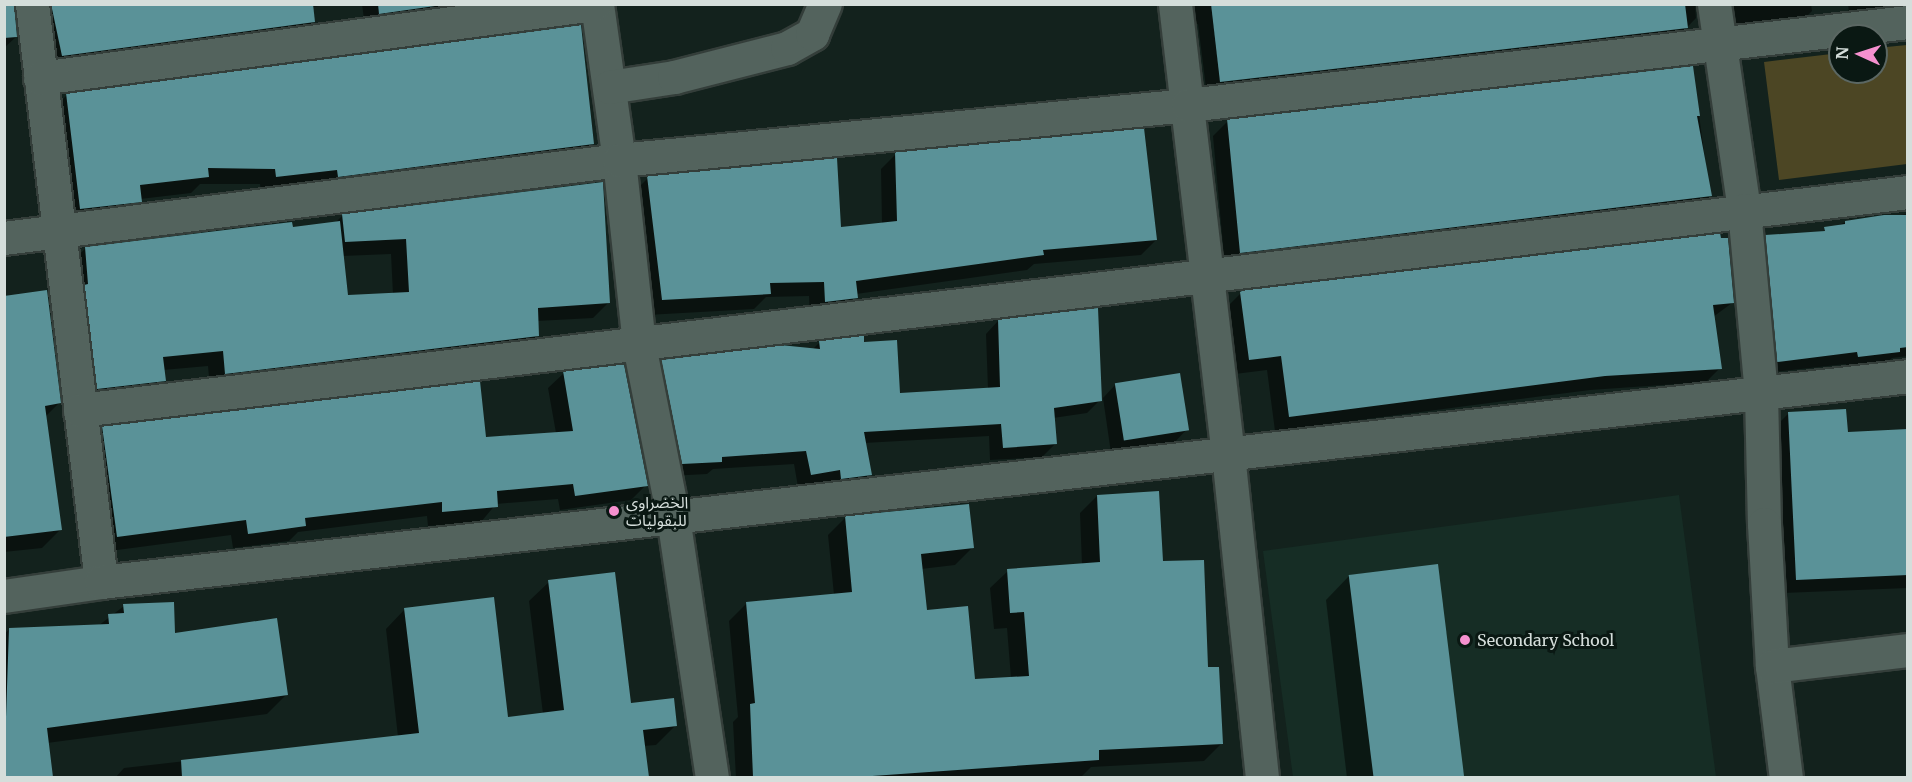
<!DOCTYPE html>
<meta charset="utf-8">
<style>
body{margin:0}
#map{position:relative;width:1912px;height:782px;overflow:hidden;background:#13221d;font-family:Merriweather,"Noto Sans Arabic",serif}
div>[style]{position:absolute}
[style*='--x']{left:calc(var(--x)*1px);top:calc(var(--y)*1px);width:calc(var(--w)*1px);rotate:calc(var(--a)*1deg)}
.built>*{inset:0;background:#162d25}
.green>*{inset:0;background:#4c4624}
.shadow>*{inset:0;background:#0007}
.building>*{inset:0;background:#5a9298;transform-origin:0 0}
.roads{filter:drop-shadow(2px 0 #343e3a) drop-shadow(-2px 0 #343e3a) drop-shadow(0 2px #343e3a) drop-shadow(0 -2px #343e3a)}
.minor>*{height:33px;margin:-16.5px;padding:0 16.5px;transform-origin:16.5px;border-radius:16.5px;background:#53635d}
.dots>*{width:16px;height:16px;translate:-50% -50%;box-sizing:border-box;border:3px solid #0a1813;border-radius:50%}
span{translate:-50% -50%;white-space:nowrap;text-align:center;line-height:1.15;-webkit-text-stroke:6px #0a1813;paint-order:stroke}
.poi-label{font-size:16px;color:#d5dedb}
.left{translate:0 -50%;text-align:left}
.frame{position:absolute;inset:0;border:6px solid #d5dedb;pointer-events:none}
.north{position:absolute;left:1828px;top:24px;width:60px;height:60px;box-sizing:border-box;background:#0a1813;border:2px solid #5b6763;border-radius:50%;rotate:273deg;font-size:16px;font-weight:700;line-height:24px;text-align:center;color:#d5dedb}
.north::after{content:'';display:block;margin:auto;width:21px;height:27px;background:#f690cf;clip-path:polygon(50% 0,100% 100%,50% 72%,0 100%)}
</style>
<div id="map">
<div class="built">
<div style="clip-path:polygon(1679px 495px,1716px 777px,1293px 777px,1263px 551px)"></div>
</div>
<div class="green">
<div style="clip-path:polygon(1907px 45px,1907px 164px,1779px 180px,1764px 62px,1840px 53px,1840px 72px,1876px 72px,1876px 48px)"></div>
</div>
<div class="shadow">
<div style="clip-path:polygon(4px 4px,16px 37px,4px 48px)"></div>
<div style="clip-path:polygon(27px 4px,337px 4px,312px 7px,314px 22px,299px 36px,48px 70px)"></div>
<div style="clip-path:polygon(362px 4px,536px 4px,365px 27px)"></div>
<div style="clip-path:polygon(1191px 4px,1695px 4px,1696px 18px,1673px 42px,1207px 96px,1198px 24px,1193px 25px)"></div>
<div style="clip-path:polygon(1711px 4px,1811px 4px,1812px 11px,1798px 25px,1721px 29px)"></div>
<div style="clip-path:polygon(1848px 4px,1908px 4px,1908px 15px,1850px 21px)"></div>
<div style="clip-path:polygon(67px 95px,592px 144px,577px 160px,261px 192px,260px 184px,200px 184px,191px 193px,140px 199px,124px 217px,65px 224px,51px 111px)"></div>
<div style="clip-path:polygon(1699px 115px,1710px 196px,1696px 211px,1225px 267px,1213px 136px,1228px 121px)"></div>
<div style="clip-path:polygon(896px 154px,1156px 240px,1141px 255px,1034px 264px,1027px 270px,856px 294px,841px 313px,810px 317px,809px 296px,766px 297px,754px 309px,647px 315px,633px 193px,648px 178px,840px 229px,882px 224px,881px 169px)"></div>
<div style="clip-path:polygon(1908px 214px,1908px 356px,1892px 358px,1886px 363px,1846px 368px,1846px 364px,1765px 373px,1754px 248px,1766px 236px,1821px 232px,1846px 222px)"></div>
<div style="clip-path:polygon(evenodd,343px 215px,608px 303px,593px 318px,537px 321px,537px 336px,522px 351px,210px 388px,208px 366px,163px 370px,164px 380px,149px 396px,82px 404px,70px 263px,86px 248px,335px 223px,343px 215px,391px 254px,393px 295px,347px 297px,342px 256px,391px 254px)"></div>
<div style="clip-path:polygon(1241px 293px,1732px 303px,1713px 317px,1720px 368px,1706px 382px,1590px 390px,1275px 431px,1267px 370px,1235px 374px,1227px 307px)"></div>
<div style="clip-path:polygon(4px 298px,59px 403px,45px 417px,60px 530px,42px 548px,4px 552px)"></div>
<div style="clip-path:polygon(998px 321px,1100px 400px,1087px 413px,1053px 418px,1055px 444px,1042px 457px,990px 460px,989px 436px,864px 443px,870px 475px,857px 488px,828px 491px,828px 482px,798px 487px,794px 464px,713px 469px,707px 474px,669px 476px,649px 374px,662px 361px,812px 350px,820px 342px,863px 343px,898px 394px,988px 389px,986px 334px)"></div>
<div style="clip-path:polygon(564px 373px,646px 485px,631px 500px,560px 510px,558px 499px,496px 504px,481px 522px,428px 526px,427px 516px,298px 532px,289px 541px,233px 548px,231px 535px,102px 552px,87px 443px,103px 428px,485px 439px,556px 433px,548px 388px)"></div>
<div style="clip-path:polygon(1116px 384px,1187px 429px,1174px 443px,1111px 453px,1103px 398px)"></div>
<div style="clip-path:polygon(1788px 414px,1846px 434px,1908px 430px,1908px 588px,1783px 593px,1775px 427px)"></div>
<div style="clip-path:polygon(1097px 496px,1162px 563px,1207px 669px,1221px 744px,1204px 761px,1091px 767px,1081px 777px,1073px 778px,736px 778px,733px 722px,738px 717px,729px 621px,747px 603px,834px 595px,828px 535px,845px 518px,972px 548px,955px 565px,921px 569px,925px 612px,974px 680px,1011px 678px,1007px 628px,994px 629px,990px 588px,1008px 571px,1082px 565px,1080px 513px)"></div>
<div style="clip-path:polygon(1437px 565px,1461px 778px,1347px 778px,1326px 600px,1350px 575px)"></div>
<div style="clip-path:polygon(549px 582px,630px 704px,676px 725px,656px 745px,643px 746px,647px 778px,115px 778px,124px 768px,398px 737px,386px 629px,405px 609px,507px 719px,543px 714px,529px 601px)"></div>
<div style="clip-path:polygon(124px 606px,286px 695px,267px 714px,47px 743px,52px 778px,4px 778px,4px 634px,10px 629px,98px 626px)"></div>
</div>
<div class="building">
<div style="clip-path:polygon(4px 4px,14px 4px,17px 37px,4px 38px)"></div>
<div style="clip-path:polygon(51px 4px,313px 4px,315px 22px,62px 56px)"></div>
<div style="clip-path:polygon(378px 4px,449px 4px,379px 14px)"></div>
<div style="clip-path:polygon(1211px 4px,1685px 4px,1688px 28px,1220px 82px)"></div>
<div style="clip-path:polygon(581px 25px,594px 144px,338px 177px,337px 170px,276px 177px,275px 169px,208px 168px,209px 177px,140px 185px,142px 202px,80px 209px,66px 93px)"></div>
<div style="clip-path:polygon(1693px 66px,1700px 116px,1697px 116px,1712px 196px,1240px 253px,1227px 119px)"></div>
<div style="clip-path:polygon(1144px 128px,1157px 240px,1043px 250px,1044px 255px,856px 281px,858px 298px,825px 302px,824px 282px,770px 283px,771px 294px,662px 300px,647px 176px,837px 158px,841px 227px,897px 221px,895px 152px)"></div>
<div style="clip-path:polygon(603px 182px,610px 303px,538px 308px,539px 336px,225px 374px,223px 351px,163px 357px,166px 381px,97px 389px,84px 285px,88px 284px,85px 247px,292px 222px,293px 227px,340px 221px,348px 295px,409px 292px,406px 239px,345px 242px,342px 214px)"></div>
<div style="clip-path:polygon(1884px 215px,1908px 215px,1908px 347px,1900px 348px,1900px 352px,1858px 357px,1857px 352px,1777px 362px,1765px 235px,1825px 231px,1824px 227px,1845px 224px,1845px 221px)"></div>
<div style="clip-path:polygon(1720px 233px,1721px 238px,1728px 238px,1734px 303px,1713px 305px,1722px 369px,1605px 376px,1289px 417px,1281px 356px,1249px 360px,1240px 292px,1244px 290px)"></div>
<div style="clip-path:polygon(47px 290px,61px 403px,45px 406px,62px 530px,4px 537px,4px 296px)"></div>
<div style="clip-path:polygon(1098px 308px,1102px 401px,1054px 408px,1057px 444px,1003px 448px,1001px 424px,864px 432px,872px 475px,841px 479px,840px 470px,811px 475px,806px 451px,722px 457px,722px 462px,682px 464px,661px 360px,780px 345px,820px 349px,819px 341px,864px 335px,864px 342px,897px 340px,900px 393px,1000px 387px,998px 319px)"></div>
<div style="clip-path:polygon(624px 364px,648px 486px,575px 496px,573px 484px,497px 491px,498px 507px,442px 512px,442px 502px,305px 518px,306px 526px,248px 534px,246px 520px,117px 537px,102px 426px,480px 381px,486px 437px,573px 431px,563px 371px)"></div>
<div style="left:1180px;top:373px;width:58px;height:66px;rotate:81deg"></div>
<div style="clip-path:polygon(1846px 409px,1848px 432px,1908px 429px,1908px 575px,1796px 580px,1788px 412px)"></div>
<div style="clip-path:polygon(1159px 491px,1163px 561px,1204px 560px,1208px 667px,1219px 667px,1223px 744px,1099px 750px,1099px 760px,858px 777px,753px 777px,750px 704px,755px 703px,746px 602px,852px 592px,845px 516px,969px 504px,974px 548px,921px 554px,927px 610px,968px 606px,975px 679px,1029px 676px,1024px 612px,1010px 613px,1007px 569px,1100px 562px,1097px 495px)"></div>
<div style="left:1438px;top:564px;width:214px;height:90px;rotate:83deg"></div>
<div style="clip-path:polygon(615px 572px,631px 703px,674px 698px,677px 726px,643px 730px,649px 777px,182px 777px,181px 760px,419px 733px,404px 608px,494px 597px,508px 717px,564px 710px,548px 580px)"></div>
<div style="clip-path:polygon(174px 602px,175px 633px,277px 618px,288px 695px,47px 728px,53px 777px,4px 777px,9px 628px,109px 624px,108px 614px,124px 613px,123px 604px)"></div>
</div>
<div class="roads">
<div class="minor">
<div style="--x:32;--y:4;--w:582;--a:83.19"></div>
<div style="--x:597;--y:4;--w:158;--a:82"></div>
<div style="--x:619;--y:160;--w:186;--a:83.8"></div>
<div style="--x:639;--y:345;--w:175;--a:78.8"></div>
<div style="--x:673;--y:517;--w:264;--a:81.5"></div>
<div style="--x:1175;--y:4;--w:453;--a:83.3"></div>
<div style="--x:1228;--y:454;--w:326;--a:84"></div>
<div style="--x:1714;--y:4;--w:208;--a:81.7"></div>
<div style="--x:1744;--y:210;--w:184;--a:84.7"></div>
<div style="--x:1761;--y:393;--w:131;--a:88.7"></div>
<div style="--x:1764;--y:524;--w:142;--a:86.8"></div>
<div style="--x:1772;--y:666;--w:113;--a:82.9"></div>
<div style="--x:40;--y:78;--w:559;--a:-7.61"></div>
<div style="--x:609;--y:87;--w:66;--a:-8.7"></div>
<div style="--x:674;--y:77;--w:117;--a:-14.4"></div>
<div style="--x:787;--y:48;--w:29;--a:-29"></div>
<div style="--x:812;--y:34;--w:33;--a:-67"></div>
<div style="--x:4;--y:238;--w:620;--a:-7.23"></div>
<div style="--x:619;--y:160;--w:572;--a:-5.52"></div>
<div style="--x:1188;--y:105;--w:725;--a:-6.58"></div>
<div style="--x:80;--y:410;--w:1841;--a:-6.8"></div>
<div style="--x:4;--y:596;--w:98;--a:-8.2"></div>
<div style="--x:101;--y:582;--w:1819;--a:-6.5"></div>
<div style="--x:1772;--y:666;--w:137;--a:-6.7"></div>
</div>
</div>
<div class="dots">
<div style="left:614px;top:511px;background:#f690cf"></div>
<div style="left:1465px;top:640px;background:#f690cf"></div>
</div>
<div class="poi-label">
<span class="left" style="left:626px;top:511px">الخضراوى<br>للبقوليات</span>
<span class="left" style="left:1477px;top:640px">Secondary School</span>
</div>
<div class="frame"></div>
<div class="north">N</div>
</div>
